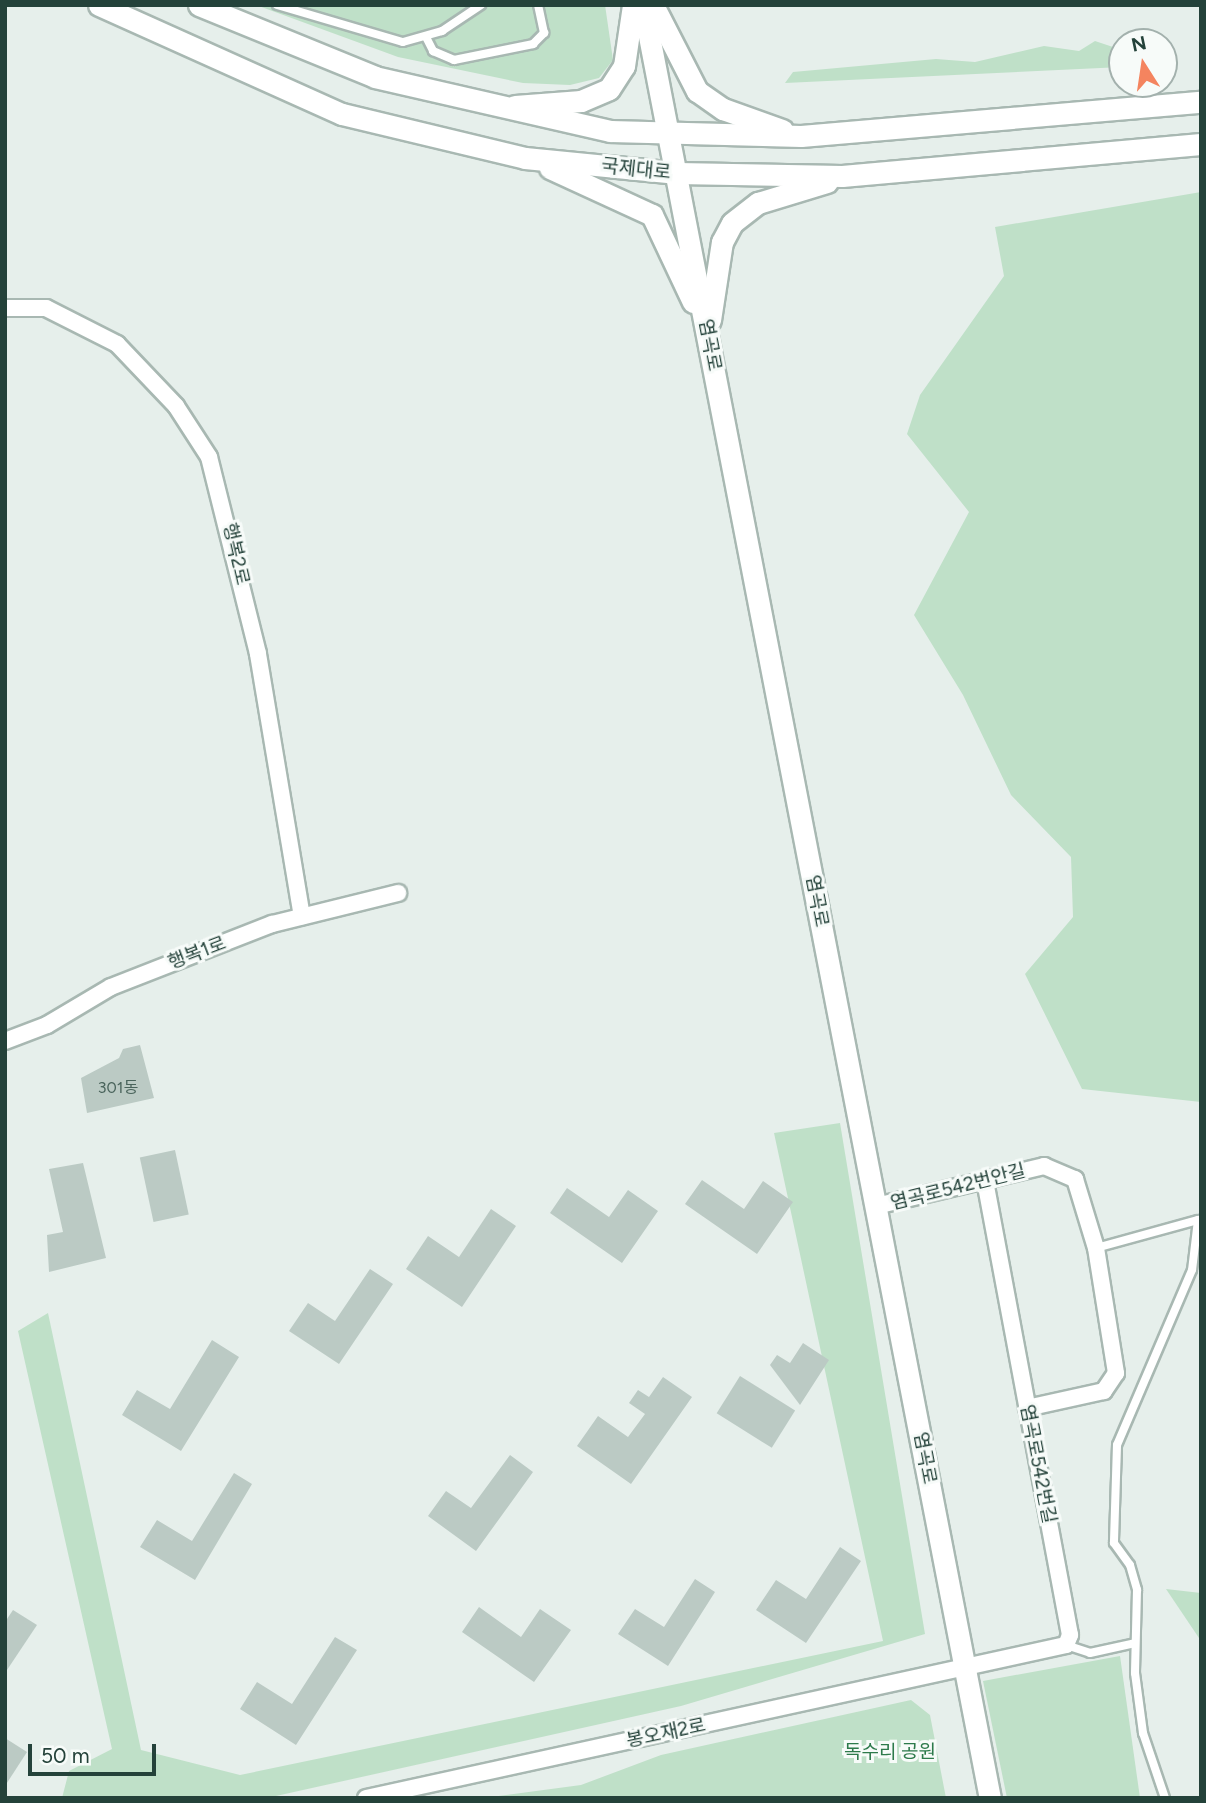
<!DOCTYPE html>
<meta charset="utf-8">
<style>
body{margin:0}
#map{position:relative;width:1206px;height:1803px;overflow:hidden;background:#e6efeb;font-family:Figtree,"Noto Sans KR",sans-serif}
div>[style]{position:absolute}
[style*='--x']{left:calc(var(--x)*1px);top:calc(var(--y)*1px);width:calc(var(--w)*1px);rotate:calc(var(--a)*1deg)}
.green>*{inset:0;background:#bfe0c8}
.building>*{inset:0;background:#bbcac4;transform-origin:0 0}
.roads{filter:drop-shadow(2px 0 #a8b8b2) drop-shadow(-2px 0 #a8b8b2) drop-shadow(0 2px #a8b8b2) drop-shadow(0 -2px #a8b8b2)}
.service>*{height:8px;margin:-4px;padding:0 4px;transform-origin:4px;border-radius:4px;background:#fff}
.minor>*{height:16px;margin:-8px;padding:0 8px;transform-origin:8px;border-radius:8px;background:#fff}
.secondary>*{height:21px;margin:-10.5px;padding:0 10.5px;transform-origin:10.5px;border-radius:10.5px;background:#fff}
span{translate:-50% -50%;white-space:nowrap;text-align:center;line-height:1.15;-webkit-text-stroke:6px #f7fbf9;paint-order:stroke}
.number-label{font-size:16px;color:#4a645c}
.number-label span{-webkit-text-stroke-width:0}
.street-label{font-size:19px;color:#24423a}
.park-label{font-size:19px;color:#2d7a4b}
.frame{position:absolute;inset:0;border:7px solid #24423a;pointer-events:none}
.north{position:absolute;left:1108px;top:28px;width:70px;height:70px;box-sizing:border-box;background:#f7fbf9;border:2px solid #a3b1ad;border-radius:50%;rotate:348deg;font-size:19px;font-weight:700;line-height:28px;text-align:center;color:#24423a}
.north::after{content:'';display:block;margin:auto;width:24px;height:32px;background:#f4845f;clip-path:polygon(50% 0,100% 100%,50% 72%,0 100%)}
.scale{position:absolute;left:28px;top:1744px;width:128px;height:32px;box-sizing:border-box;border:4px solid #24423a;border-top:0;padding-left:9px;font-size:21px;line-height:24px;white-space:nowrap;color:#24423a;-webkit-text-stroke:5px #f7fbf9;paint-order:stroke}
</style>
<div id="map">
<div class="green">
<div style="clip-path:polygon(256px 5px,605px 5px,613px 60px,599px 78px,570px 85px,523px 83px,398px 57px)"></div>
<div style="clip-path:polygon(1095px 41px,1122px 50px,1122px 67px,785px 83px,793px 72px,936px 59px,975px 62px,1044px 46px,1079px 51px)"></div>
<div style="clip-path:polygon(1201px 192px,1201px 1102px,1082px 1089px,1025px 974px,1073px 917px,1071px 857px,1011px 795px,963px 695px,914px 615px,969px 512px,907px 434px,920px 395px,1004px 276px,995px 227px)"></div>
<div style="clip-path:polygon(840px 1123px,925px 1634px,681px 1706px,267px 1798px,62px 1798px,69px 1771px,112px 1749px,18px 1331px,48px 1313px,141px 1750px,240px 1775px,883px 1641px,774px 1133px)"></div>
<div style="clip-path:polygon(1166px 1589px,1201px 1593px,1201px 1641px)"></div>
<div style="clip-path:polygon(1120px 1656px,1140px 1798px,1007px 1798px,983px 1681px)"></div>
<div style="clip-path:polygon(911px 1700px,930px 1715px,946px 1798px,483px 1798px,581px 1785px,661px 1755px)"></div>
</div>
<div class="building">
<div style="clip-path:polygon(140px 1045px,154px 1098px,87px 1113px,81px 1078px,119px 1058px,123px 1049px)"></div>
<div style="left:175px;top:1150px;width:66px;height:36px;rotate:78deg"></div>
<div style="clip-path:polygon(83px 1163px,106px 1258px,49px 1272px,47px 1235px,63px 1232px,49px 1169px)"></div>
<div style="clip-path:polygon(702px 1180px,744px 1209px,763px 1181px,793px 1202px,757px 1254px,685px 1204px)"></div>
<div style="clip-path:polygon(567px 1188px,609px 1217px,628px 1190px,658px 1211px,622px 1263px,550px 1213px)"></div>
<div style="clip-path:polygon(491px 1209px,516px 1226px,462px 1307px,406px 1269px,428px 1236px,459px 1257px)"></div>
<div style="clip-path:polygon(370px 1269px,393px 1284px,339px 1364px,289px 1331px,308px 1303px,335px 1321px)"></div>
<div style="clip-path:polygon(212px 1340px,239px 1357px,181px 1451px,122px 1415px,137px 1390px,170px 1409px)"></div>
<div style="clip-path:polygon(803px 1343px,829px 1360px,800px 1405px,770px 1365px,777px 1355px,790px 1363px)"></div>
<div style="left:740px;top:1376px;width:65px;height:44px;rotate:32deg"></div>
<div style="clip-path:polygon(663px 1377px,692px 1397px,631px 1484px,577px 1446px,598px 1416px,628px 1437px,645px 1414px,629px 1403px,638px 1390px,649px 1397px)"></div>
<div style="clip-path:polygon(510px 1455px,533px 1472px,476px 1551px,428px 1516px,446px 1491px,471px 1508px)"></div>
<div style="clip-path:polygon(234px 1473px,252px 1484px,195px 1580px,140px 1547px,157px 1520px,192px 1541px)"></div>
<div style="clip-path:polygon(840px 1547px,861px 1561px,806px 1643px,756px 1610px,776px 1580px,806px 1599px)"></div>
<div style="clip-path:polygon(695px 1579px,715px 1592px,668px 1666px,618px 1634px,635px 1609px,664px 1627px)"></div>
<div style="clip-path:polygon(479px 1607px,521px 1637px,540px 1609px,571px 1630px,534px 1682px,462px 1632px)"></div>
<div style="clip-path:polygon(13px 1610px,37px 1625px,5px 1673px,5px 1622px)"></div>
<div style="clip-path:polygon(335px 1637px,357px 1650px,296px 1745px,240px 1709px,257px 1682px,292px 1704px)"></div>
<div style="clip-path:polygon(5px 1738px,27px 1752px,5px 1786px)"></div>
</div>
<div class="roads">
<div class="service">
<div style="--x:277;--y:5;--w:131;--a:16.4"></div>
<div style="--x:403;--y:42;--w:41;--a:-15.8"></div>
<div style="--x:442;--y:31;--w:47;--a:-33.7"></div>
<div style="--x:426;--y:37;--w:16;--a:63"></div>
<div style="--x:433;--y:51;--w:23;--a:23"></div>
<div style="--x:454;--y:60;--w:81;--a:-11.4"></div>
<div style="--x:533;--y:44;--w:16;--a:-45"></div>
<div style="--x:544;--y:33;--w:29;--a:-102"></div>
<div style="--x:1096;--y:1248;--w:106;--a:-15.4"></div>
<div style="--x:1198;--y:1220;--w:50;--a:96.8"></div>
<div style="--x:1192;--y:1270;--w:190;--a:113.2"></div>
<div style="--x:1117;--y:1445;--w:98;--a:91.8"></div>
<div style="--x:1114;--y:1543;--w:27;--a:54"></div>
<div style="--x:1130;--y:1565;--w:26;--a:74"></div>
<div style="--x:1137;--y:1590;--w:83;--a:91.4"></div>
<div style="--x:1135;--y:1673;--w:61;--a:82.4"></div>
<div style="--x:1143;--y:1733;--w:69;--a:71.3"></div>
<div style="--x:1066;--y:1645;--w:25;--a:18"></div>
<div style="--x:1090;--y:1653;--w:46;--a:-12.5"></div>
</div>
<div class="minor">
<div style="--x:5;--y:308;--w:41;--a:0"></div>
<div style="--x:46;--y:308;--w:80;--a:26.9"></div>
<div style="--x:117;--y:344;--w:86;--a:46.4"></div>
<div style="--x:176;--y:406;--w:61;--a:57.1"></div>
<div style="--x:209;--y:457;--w:203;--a:76"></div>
<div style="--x:258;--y:654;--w:266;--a:80.5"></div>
<div style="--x:5;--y:1041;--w:45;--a:-20.9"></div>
<div style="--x:47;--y:1025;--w:74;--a:-30.7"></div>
<div style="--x:111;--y:987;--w:173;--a:-21.4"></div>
<div style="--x:272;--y:924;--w:130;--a:-13.8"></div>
<div style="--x:876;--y:1206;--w:173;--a:-13.4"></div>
<div style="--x:1044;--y:1166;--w:34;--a:23"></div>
<div style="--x:1075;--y:1179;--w:72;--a:73.1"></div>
<div style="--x:1096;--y:1248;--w:127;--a:80.9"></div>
<div style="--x:1116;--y:1373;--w:22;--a:124"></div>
<div style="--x:1104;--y:1391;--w:79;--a:167.6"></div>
<div style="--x:366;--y:1798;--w:717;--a:-12.33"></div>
<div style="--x:1066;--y:1645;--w:11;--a:-68"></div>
<div style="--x:1070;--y:1635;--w:462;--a:-100.6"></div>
</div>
<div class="secondary">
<div style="--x:99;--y:5;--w:266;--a:24.2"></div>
<div style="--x:342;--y:114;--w:188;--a:13.5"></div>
<div style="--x:525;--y:158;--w:153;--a:5.6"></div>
<div style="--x:677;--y:173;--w:165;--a:1"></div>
<div style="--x:842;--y:176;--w:360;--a:-5.1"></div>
<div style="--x:199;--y:5;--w:190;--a:22.2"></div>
<div style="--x:375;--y:77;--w:241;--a:12.9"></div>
<div style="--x:610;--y:131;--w:191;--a:1.5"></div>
<div style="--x:801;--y:136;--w:401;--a:-4.9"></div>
<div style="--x:643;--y:5;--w:1826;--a:79.05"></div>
<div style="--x:653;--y:5;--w:97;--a:62.9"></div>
<div style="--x:697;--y:91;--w:32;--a:35"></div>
<div style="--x:723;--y:109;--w:63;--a:19.6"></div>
<div style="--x:515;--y:106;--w:66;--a:-4.3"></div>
<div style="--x:581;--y:101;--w:30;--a:-23"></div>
<div style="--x:609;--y:89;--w:27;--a:-57"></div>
<div style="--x:624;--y:66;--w:62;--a:-81.6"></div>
<div style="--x:550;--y:168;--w:112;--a:24.7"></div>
<div style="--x:652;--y:215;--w:96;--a:64.8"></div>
<div style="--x:710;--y:320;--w:79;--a:-81.3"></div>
<div style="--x:722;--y:242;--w:21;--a:-62"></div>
<div style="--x:732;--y:223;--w:33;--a:-38"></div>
<div style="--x:758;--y:203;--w:72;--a:-16.9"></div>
</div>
</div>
<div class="number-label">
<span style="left:118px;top:1088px">301동</span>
</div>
<div class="street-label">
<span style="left:636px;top:169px;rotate:6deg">국제대로</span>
<span style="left:710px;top:345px;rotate:79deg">염곡로</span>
<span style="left:236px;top:554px;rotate:77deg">행복2로</span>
<span style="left:817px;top:901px;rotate:79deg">염곡로</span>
<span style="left:197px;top:953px;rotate:-21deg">행복1로</span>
<span style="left:958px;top:1187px;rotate:-14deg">염곡로542번안길</span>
<span style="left:925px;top:1458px;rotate:79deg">염곡로</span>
<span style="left:1038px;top:1464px;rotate:79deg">염곡로542번길</span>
<span style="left:666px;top:1733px;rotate:-12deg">봉오재2로</span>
</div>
<div class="park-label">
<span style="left:890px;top:1752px">독수리 공원</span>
</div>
<div class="frame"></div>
<div class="north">N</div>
<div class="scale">50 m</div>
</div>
